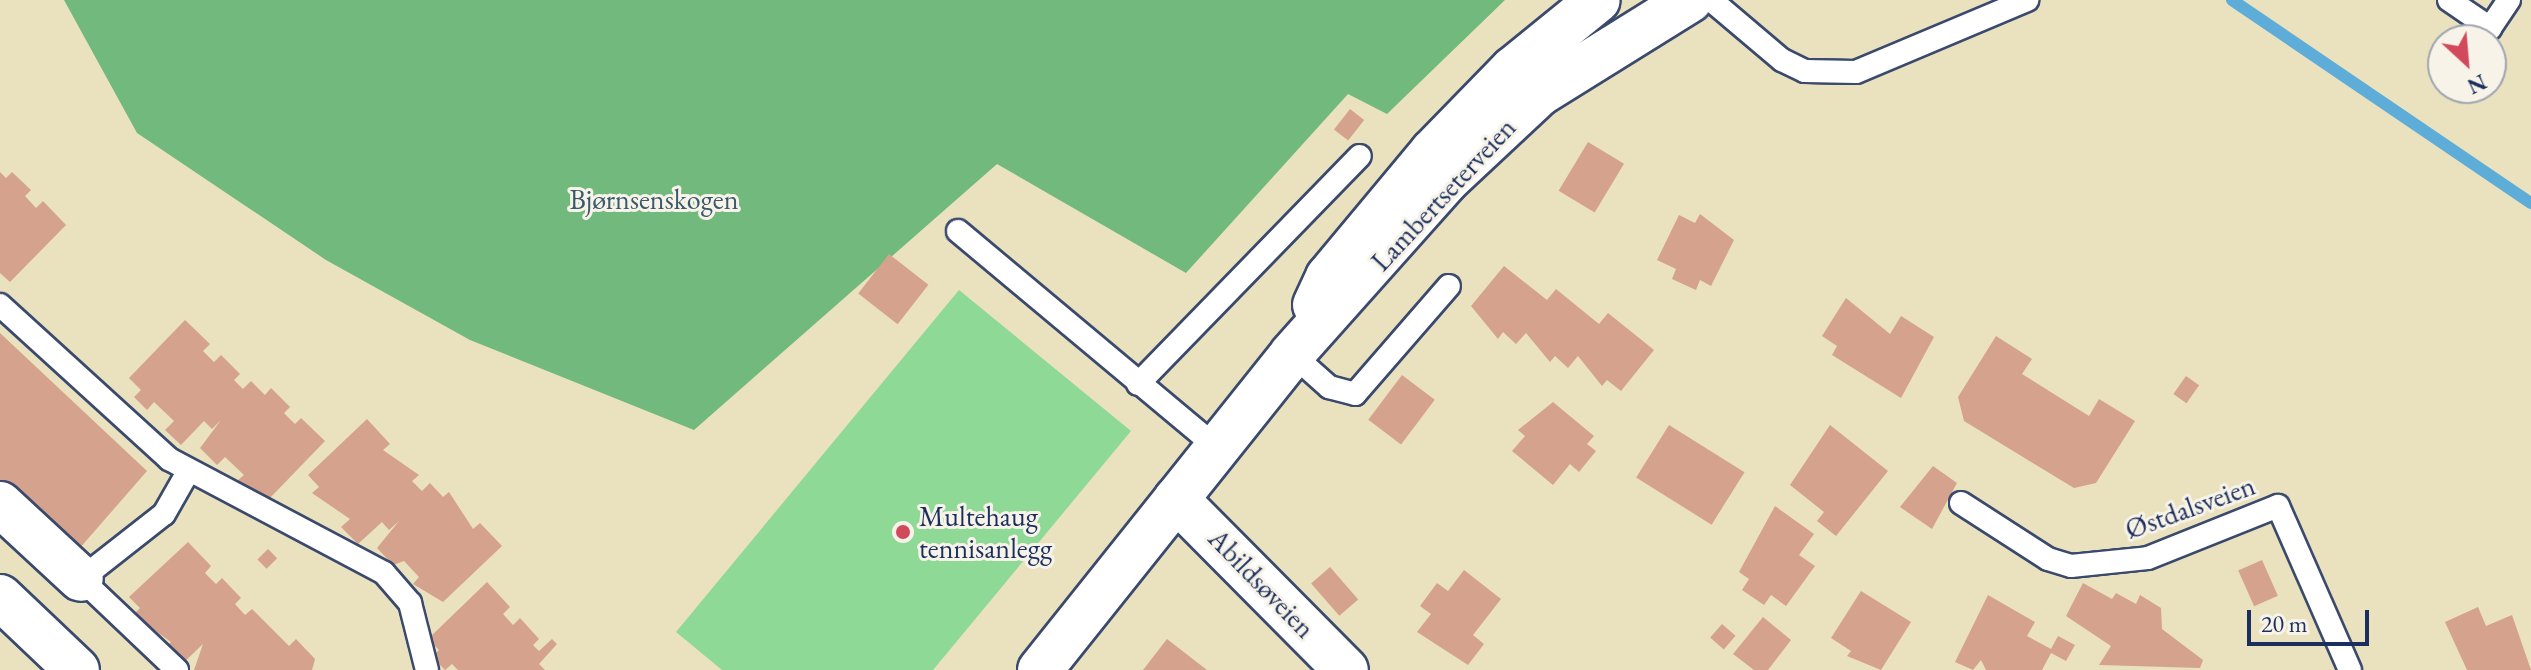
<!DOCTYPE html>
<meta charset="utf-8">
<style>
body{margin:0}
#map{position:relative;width:2531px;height:670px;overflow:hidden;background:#eae1bf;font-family:"EB Garamond",serif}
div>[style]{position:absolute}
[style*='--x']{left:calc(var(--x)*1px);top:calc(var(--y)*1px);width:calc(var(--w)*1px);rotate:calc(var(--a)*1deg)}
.green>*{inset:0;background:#8ed995}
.forest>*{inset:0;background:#72b97e}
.stream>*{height:12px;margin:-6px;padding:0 6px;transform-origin:6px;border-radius:6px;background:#5dadd8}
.building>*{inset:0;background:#d5a28d;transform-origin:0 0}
.roads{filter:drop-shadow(2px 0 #3a4a6d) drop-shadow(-2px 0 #3a4a6d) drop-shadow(0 2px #3a4a6d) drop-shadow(0 -2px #3a4a6d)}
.lane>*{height:22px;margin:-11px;padding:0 11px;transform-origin:11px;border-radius:11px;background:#fff}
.street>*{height:44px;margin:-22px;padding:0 22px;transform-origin:22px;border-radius:22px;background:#fff}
.secondary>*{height:44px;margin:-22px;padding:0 22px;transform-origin:22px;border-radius:22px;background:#fff}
.dots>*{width:22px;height:22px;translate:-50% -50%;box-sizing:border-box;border:4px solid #f7f3e8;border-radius:50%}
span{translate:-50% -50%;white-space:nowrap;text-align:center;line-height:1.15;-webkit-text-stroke:6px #f7f3e8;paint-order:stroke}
.street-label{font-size:28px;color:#1b2f5e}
.park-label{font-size:28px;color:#385a6c}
.poi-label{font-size:28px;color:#1b2f5e}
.left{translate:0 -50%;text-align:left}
.north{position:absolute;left:2427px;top:24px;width:80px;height:80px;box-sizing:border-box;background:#f7f3e8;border:2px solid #9fa5b1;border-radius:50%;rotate:154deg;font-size:22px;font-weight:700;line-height:32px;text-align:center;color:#1b2f5e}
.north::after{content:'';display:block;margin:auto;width:28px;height:36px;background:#d1495b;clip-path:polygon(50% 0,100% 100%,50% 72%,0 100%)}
.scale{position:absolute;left:2247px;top:610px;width:122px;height:36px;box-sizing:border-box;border:4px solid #1b2f5e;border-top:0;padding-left:10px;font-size:24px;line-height:28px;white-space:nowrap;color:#1b2f5e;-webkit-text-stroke:6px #f7f3e8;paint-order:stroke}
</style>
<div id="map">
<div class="green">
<div style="clip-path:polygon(959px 290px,1131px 431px,933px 670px,722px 670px,676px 632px)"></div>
</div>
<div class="forest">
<div style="clip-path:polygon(64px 0,1505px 0,1387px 114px,1348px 94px,1186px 273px,997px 164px,694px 430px,470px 340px,326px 260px,137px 133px)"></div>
</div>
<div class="stream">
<div style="--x:2232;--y:0;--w:361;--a:34.2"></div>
</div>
<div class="building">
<div style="left:1350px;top:109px;width:18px;height:26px;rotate:38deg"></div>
<div style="left:1588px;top:142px;width:42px;height:57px;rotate:31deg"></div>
<div style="clip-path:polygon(0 172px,6px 178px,12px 172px,31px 190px,25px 196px,36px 208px,43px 201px,66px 225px,10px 282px,0 273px)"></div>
<div style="clip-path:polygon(1700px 214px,1734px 240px,1711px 286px,1700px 280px,1696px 290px,1672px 279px,1676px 269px,1657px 260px,1679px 215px,1695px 223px)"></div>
<div style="left:889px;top:254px;width:50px;height:50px;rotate:38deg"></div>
<div style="clip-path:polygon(1504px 266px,1547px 300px,1556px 289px,1599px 324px,1608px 313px,1654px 350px,1621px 391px,1607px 380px,1602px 386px,1578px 356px,1568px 368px,1555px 356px,1550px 362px,1526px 333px,1516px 344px,1503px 332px,1498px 339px,1471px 306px)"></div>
<div style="clip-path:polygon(1846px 298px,1890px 334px,1901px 316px,1934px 337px,1901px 398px,1832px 355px,1837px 346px,1822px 336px)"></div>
<div style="clip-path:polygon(185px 320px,210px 344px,203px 351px,214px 362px,221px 355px,240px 374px,234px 380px,243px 389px,251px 381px,265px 395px,271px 388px,290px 407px,284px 413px,295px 424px,301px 418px,325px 441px,269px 499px,237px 481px,244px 475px,225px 457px,217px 465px,200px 448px,221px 420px,212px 429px,204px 421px,181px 445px,165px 430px,174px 421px,154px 402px,147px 410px,134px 397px,141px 390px,129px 378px)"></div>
<div style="clip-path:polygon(0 333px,147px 471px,72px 557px,0 489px)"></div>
<div style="clip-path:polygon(1996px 336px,2032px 359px,2022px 374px,2089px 416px,2099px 399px,2135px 421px,2096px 483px,2074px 488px,1964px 421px,1958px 397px)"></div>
<div style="left:1402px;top:375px;width:41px;height:56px;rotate:37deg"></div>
<div style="left:2186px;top:376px;width:16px;height:22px;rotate:35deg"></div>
<div style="clip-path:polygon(1553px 402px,1594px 436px,1587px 444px,1596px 451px,1579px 472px,1570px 464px,1553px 485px,1512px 451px,1525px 436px,1518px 430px)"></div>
<div style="clip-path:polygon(367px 419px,390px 444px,383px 450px,419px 475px,412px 481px,422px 491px,430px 483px,443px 497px,449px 492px,473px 529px,480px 523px,502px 546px,443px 602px,413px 584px,419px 577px,404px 561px,393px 565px,377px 548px,399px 521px,389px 530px,382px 522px,358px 544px,341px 527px,350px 519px,312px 493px,319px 487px,308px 475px)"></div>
<div style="left:1669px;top:425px;width:89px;height:62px;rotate:32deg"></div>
<div style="clip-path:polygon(1830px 425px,1888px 471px,1836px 536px,1817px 521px,1824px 512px,1790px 485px)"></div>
<div style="clip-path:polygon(1933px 466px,1957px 483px,1932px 529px,1900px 507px)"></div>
<div style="clip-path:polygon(1775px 506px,1814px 534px,1799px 555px,1815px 566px,1786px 606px,1771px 595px,1764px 605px,1742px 590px,1749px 579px,1739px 572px)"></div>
<div style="clip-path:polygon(188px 542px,211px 566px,205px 573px,216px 584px,222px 578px,241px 598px,235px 604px,245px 615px,252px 609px,289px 646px,296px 639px,315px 659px,312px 670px,194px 670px,203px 644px,179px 667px,163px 649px,171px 642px,133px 615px,140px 608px,129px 597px)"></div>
<div style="left:268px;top:549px;width:13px;height:15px;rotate:45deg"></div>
<div style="left:2262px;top:560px;width:39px;height:26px;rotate:66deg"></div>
<div style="left:1330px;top:567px;width:43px;height:25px;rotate:49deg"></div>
<div style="clip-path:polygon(1464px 570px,1501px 599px,1473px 635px,1484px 644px,1468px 665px,1417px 632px,1431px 614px,1420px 606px,1437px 583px,1448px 591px)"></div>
<div style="clip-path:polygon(487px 582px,510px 607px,503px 614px,513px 625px,520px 618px,539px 639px,533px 645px,539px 651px,552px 639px,557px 644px,539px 664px,545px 670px,458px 670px,452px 664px,445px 670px,432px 657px,439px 650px,428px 639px)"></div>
<div style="clip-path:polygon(2083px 583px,2112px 599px,2116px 593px,2136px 604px,2140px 595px,2161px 608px,2162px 629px,2203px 660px,2200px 668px,2099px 665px,2111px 646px,2066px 616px)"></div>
<div style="clip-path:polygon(1861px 591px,1911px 622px,1881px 670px,1847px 656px,1851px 651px,1831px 638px)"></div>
<div style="clip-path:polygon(1988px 595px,2035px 622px,2027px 636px,2051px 649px,2058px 636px,2075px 645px,2066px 661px,2051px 653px,2042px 670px,1986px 670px,1981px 660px,1973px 670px,1955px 662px)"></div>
<div style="clip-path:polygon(2478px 607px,2486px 626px,2512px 615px,2531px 670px,2467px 670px,2445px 622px)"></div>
<div style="clip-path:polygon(1763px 617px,1791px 640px,1768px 670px,1754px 670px,1733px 654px)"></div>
<div style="left:1722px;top:624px;width:18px;height:18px;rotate:41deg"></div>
<div style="clip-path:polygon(1167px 639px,1207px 670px,1143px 670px)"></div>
</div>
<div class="roads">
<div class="lane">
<div style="--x:1711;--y:0;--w:93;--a:40.2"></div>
<div style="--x:1782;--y:60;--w:25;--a:26"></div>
<div style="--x:1805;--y:71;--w:51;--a:1.1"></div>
<div style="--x:1856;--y:72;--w:186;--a:-22.8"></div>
<div style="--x:2449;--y:0;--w:50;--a:34.3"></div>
<div style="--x:2490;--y:28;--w:34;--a:-56"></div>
<div style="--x:958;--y:231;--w:336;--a:39.9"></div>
<div style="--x:0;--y:305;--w:229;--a:42.3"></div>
<div style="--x:169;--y:459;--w:243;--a:27.9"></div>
<div style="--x:384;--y:573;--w:40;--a:49"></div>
<div style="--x:410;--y:603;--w:69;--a:75.8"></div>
<div style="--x:1292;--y:354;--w:50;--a:41.7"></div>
<div style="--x:1329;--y:387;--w:27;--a:15"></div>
<div style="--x:1355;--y:394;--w:143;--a:-49"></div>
<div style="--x:1138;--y:384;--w:318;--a:-45.8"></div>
<div style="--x:1961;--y:503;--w:103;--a:32.8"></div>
<div style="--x:2048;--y:559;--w:24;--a:17"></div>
<div style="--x:2071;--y:566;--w:77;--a:-5.9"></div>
<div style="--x:2148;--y:558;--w:140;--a:-21.8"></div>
<div style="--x:2278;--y:506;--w:179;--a:66.3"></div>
<div style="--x:177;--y:670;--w:132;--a:-136.5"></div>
<div style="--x:81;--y:579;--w:105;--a:-38.1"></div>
<div style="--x:164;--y:514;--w:48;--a:-60.3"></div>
</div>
<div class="street">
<div style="--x:1176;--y:499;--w:241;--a:45.2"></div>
<div style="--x:0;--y:504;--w:110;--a:42.8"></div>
</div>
<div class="secondary">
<div style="--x:1315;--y:305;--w:31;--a:-65"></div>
<div style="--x:1328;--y:277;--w:163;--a:-50.2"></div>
<div style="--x:1432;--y:152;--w:116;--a:-45.7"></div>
<div style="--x:1513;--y:69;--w:109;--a:-39.1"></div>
<div style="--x:0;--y:597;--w:106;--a:43.5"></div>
<div style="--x:1040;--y:670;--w:404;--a:-51.4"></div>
<div style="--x:1292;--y:354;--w:230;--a:-48.3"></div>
<div style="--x:1445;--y:182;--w:129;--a:-43.1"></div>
<div style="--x:1539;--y:94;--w:178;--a:-31.9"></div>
</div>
</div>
<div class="dots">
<div style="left:903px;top:532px;background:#d1495b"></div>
</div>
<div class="street-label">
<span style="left:1443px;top:194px;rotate:-47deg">Lambertseterveien</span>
<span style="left:2190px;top:507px;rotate:-20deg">Østdalsveien</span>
<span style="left:1262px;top:583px;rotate:46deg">Abildsøveien</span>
</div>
<div class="park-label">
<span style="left:654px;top:199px">Bjørnsenskogen</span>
</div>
<div class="poi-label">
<span class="left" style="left:919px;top:532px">Multehaug<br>tennisanlegg</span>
</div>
<div class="north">N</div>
<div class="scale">20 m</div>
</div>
